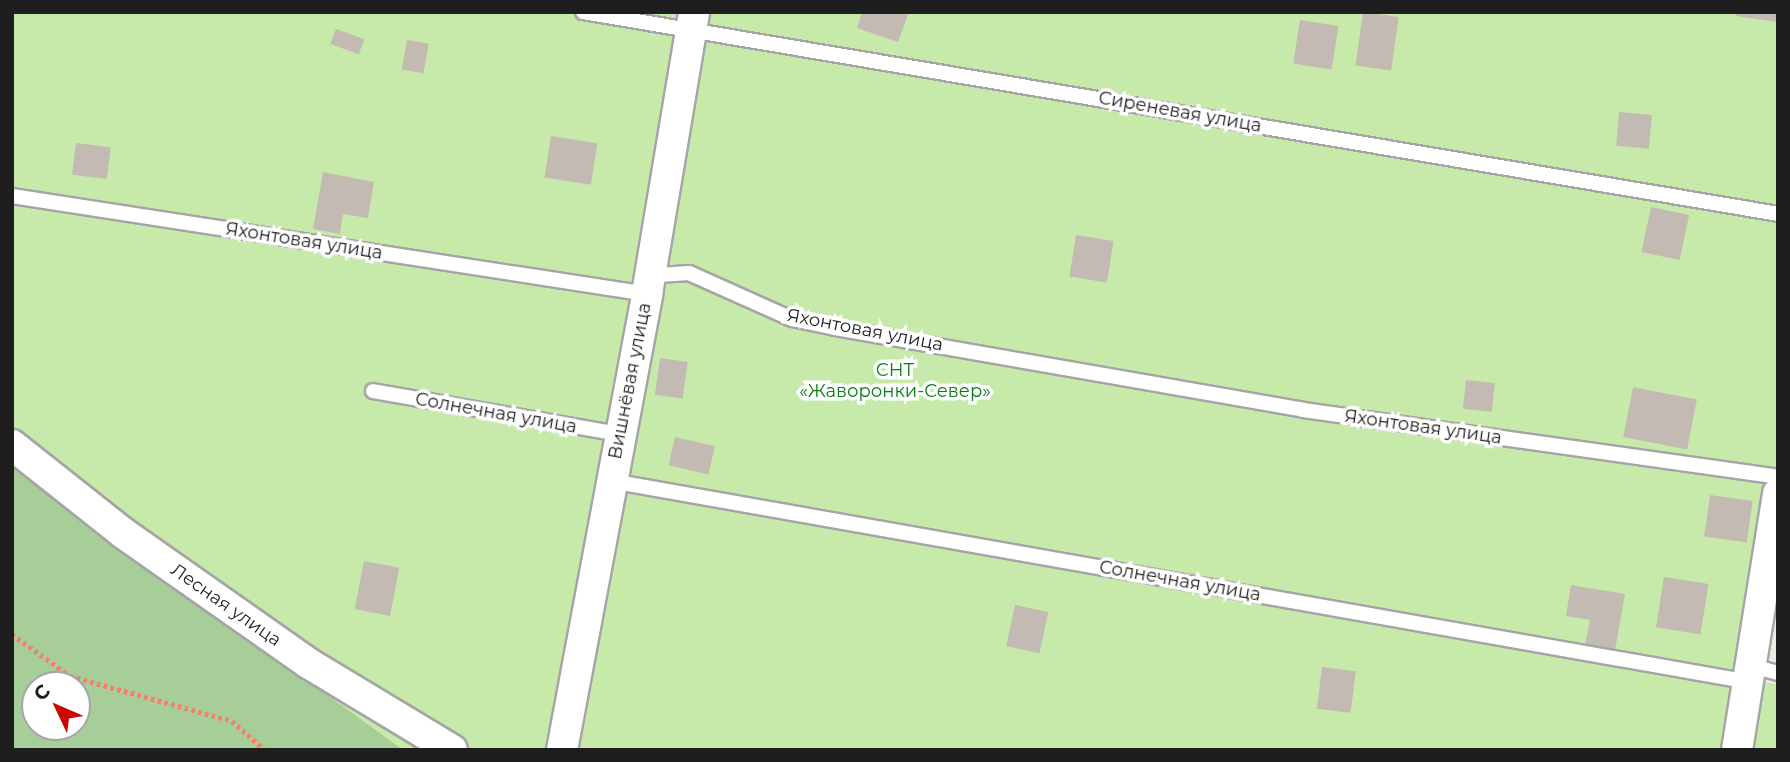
<!DOCTYPE html>
<meta charset="utf-8">
<style>
body{margin:0}
#map{position:relative;width:1790px;height:762px;overflow:hidden;background:#efebe3;font-family:Montserrat,sans-serif}
div>[style]{position:absolute}
[style*='--x']{left:calc(var(--x)*1px);top:calc(var(--y)*1px);width:calc(var(--w)*1px);rotate:calc(var(--a)*1deg)}
.grass>*{inset:0;background:#c7e9a9}
.forest>*{inset:0;background:#a7ce98}
.building>*{inset:0;background:#c3bbb3;transform-origin:0 0}
.path>*{height:4.5px;margin-top:-2.25px;transform-origin:0;background:repeating-linear-gradient(90deg,#fa7c69 0 3.5px,transparent 0 7px)}
.roads{filter:drop-shadow(2px 0 #a5a5a5) drop-shadow(-2px 0 #a5a5a5) drop-shadow(0 2px #a5a5a5) drop-shadow(0 -2px #a5a5a5)}
.service>*{height:14px;margin:-7px;padding:0 7px;transform-origin:7px;border-radius:7px;background:#fff}
.minor>*{height:30px;margin:-15px;padding:0 15px;transform-origin:15px;border-radius:15px;background:#fff}
span{translate:-50% -50%;white-space:nowrap;text-align:center;line-height:1.15;-webkit-text-stroke:7px #fff;paint-order:stroke}
.street-label{font-size:18px;color:#1e1e1e}
.park-label{font-size:18px;color:#0b7c17}
.frame{position:absolute;inset:0;border:14px solid #1e1e1e;pointer-events:none}
.north{position:absolute;left:21px;top:671px;width:70px;height:70px;box-sizing:border-box;background:#fff;border:2px solid #a5a5a5;border-radius:50%;rotate:314deg;font-size:19px;font-weight:700;line-height:28px;text-align:center;color:#1e1e1e}
.north::after{content:'';display:block;margin:auto;width:24px;height:32px;background:#cb0500;clip-path:polygon(50% 0,100% 100%,50% 72%,0 100%)}
</style>
<div id="map">
<div class="grass">
<div style="clip-path:polygon(12px 12px,1778px 12px,1778px 576px,1760px 682px,1778px 684px,1778px 750px,311px 750px,12px 529px)"></div>
</div>
<div class="forest">
<div style="clip-path:polygon(evenodd,12px 466px,403px 750px,12px 750px,12px 466px,35px 685px,77px 685px,77px 727px,35px 727px,35px 685px)"></div>
</div>
<div class="building">
<div style="clip-path:polygon(862px 12px,909px 12px,898px 42px,857px 28px)"></div>
<div style="left:1363px;top:12px;width:36px;height:54px;rotate:8deg"></div>
<div style="clip-path:polygon(1737px 12px,1778px 12px,1778px 15px,1777px 22px,1736px 16px)"></div>
<div style="left:1300px;top:20px;width:39px;height:44px;rotate:9deg"></div>
<div style="left:336px;top:29px;width:30px;height:16px;rotate:20deg"></div>
<div style="left:407px;top:40px;width:22px;height:30px;rotate:10deg"></div>
<div style="left:1619px;top:112px;width:33px;height:34px;rotate:5deg"></div>
<div style="left:551px;top:136px;width:47px;height:42px;rotate:9deg"></div>
<div style="left:76px;top:143px;width:35px;height:32px;rotate:7deg"></div>
<div style="clip-path:polygon(323px 172px,374px 182px,368px 218px,343px 214px,340px 234px,313px 229px)"></div>
<div style="left:1651px;top:207px;width:39px;height:46px;rotate:12deg"></div>
<div style="left:1076px;top:235px;width:38px;height:42px;rotate:9deg"></div>
<div style="left:660px;top:358px;width:28px;height:37px;rotate:8deg"></div>
<div style="left:1466px;top:380px;width:29px;height:29px;rotate:6deg"></div>
<div style="left:1633px;top:387px;width:65px;height:51px;rotate:11deg"></div>
<div style="left:675px;top:437px;width:41px;height:29px;rotate:13deg"></div>
<div style="left:1710px;top:495px;width:43px;height:42px;rotate:8deg"></div>
<div style="left:364px;top:561px;width:36px;height:49px;rotate:11deg"></div>
<div style="left:1664px;top:577px;width:45px;height:51px;rotate:9deg"></div>
<div style="clip-path:polygon(1571px 585px,1625px 594px,1615px 650px,1585px 645px,1590px 620px,1566px 616px)"></div>
<div style="left:1015px;top:605px;width:34px;height:42px;rotate:12deg"></div>
<div style="left:1322px;top:667px;width:34px;height:42px;rotate:7deg"></div>
</div>
<div class="path">
<div style="--x:12;--y:634;--w:72;--a:35.9"></div>
<div style="--x:70;--y:676;--w:168;--a:15.5"></div>
<div style="--x:232;--y:721;--w:44;--a:41.3"></div>
</div>
<div class="roads">
<div class="service">
<div style="--x:583;--y:12;--w:1212;--a:9.59"></div>
<div style="--x:12;--y:196;--w:643;--a:8.77"></div>
<div style="--x:647;--y:294;--w:22;--a:-58"></div>
<div style="--x:659;--y:275;--w:30;--a:-4"></div>
<div style="--x:689;--y:273;--w:113;--a:24.1"></div>
<div style="--x:792;--y:319;--w:44;--a:11.8"></div>
<div style="--x:835;--y:328;--w:475;--a:9.9"></div>
<div style="--x:1303;--y:410;--w:480;--a:8"></div>
<div style="--x:373;--y:391;--w:251;--a:9.9"></div>
<div style="--x:611;--y:481;--w:1157;--a:10.01"></div>
<div style="--x:1752;--y:666;--w:27;--a:15"></div>
</div>
<div class="minor">
<div style="--x:12;--y:445;--w:142;--a:38.4"></div>
<div style="--x:123;--y:533;--w:226;--a:35.1"></div>
<div style="--x:308;--y:663;--w:168;--a:31.1"></div>
<div style="--x:562;--y:750;--w:464;--a:-79.4"></div>
<div style="--x:647;--y:294;--w:286;--a:-80.5"></div>
<div style="--x:1737;--y:750;--w:260;--a:-80.9"></div>
</div>
</div>
<div class="street-label">
<span style="left:1180px;top:112px;rotate:10deg">Сиреневая улица</span>
<span style="left:304px;top:241px;rotate:9deg">Яхонтовая улица</span>
<span style="left:865px;top:330px;rotate:11deg">Яхонтовая улица</span>
<span style="left:630px;top:381px;rotate:-79deg">Вишнёвая улица</span>
<span style="left:496px;top:413px;rotate:10deg">Солнечная улица</span>
<span style="left:1423px;top:427px;rotate:8deg">Яхонтовая улица</span>
<span style="left:1180px;top:581px;rotate:10deg">Солнечная улица</span>
<span style="left:226px;top:605px;rotate:35deg">Лесная улица</span>
</div>
<div class="park-label">
<span style="left:895px;top:381px">СНТ<br>«Жаворонки-Север»</span>
</div>
<div class="frame"></div>
<div class="north">С</div>
</div>
